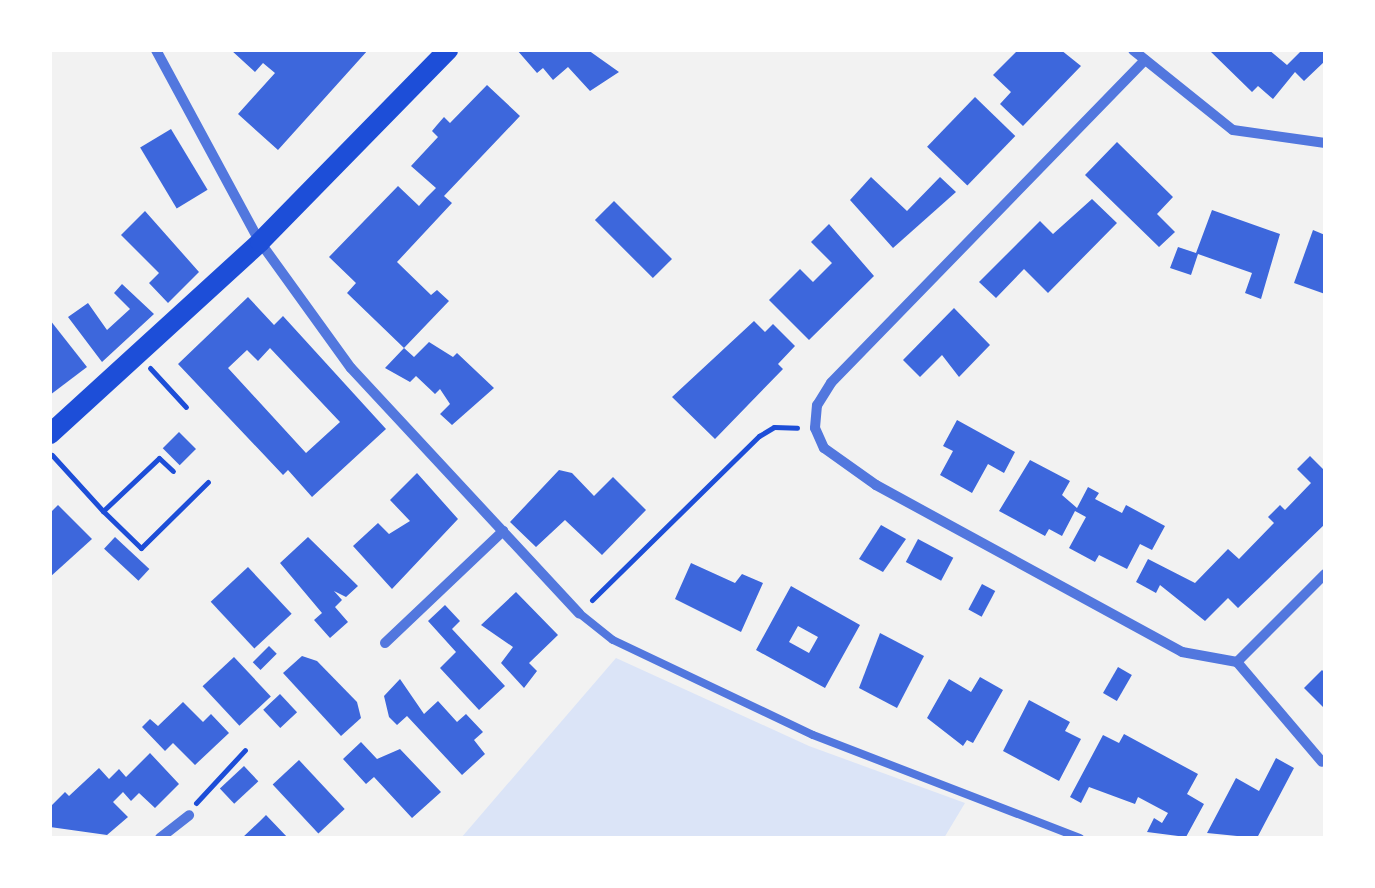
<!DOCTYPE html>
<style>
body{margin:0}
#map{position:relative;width:1375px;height:888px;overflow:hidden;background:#f2f2f2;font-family:Quicksand,sans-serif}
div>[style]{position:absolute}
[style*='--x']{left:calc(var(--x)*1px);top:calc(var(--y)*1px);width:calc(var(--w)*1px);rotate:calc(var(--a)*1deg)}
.green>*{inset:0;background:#dbe4f7}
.building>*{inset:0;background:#3d67dc;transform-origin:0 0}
.path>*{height:5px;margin:-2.5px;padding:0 2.5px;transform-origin:2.5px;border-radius:2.5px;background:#1d4ed8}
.service>*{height:8px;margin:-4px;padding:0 4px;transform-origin:4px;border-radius:4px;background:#5277de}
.minor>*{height:10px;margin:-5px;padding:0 5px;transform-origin:5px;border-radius:5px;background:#5277de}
.secondary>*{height:20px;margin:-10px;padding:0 10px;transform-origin:10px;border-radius:10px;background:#1d4ed8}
span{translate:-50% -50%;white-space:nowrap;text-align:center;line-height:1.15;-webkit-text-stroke:8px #fff;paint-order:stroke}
.frame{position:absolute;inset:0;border:52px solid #fff;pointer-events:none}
</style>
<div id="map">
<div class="green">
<div style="clip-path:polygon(616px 658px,809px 746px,965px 803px,944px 838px,461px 838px)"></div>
</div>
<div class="building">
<div style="clip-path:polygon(231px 50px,368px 50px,278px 150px,238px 114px,275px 73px,263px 63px,255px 72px)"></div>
<div style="clip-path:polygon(517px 50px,588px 50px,619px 72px,590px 91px,568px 67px,553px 80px,543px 68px,537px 73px)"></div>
<div style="clip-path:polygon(1018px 50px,1061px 50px,1081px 66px,1023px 126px,1000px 104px,1011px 92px,993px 75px)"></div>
<div style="clip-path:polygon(1209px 50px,1269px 50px,1287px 65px,1302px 50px,1325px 50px,1325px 61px,1304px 81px,1295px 72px,1273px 99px,1258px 86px,1252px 92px)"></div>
<div style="clip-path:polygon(487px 85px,520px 116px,444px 196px,452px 203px,397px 262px,431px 295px,437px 290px,449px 301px,404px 348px,347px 293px,356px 283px,329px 257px,398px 186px,419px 206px,427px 197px,436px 188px,411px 166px,438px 137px,432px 131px,437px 125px,444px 117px,450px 123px)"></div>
<div style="left:975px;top:97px;width:56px;height:69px;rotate:44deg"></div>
<div style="left:171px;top:129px;width:71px;height:36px;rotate:59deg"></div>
<div style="clip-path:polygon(1117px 142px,1173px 197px,1157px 214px,1175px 232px,1159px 247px,1085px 175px)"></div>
<div style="clip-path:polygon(871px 177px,907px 211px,940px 177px,956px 192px,893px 248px,850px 200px)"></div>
<div style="clip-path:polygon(1092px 199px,1117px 223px,1048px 293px,1024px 269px,996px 298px,979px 282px,1040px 221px,1053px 234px)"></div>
<div style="left:614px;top:201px;width:82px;height:27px;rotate:45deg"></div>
<div style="clip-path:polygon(1212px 210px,1280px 234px,1261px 299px,1245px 293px,1252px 273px,1198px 254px,1191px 275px,1170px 268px,1178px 247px,1196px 253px)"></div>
<div style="clip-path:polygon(145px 211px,199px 272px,168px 303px,149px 283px,159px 273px,121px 235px)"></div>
<div style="clip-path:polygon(829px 224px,874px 276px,809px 340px,769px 300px,800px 269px,813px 282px,832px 263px,811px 242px)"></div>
<div style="clip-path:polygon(1313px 230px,1325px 235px,1325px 294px,1294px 283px)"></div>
<div style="clip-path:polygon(122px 284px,154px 314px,102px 362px,68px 317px,88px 303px,107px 330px,130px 309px,114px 293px)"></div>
<div style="clip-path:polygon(evenodd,248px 297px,274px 325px,283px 316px,386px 429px,312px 497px,288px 470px,283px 475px,178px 364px,248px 297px,270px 348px,340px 422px,306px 453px,228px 368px,247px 350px,258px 361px,270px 348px)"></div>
<div style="clip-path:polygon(954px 308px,990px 345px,959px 377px,942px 355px,920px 377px,903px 360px)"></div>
<div style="clip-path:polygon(50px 320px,87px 367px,50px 395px)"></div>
<div style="clip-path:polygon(754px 321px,765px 332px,773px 324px,795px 346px,778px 364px,783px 369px,715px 439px,672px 397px)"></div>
<div style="clip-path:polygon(429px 342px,453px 357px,457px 353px,494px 388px,452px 425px,440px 414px,450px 404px,440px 389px,435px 394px,416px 376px,410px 382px,385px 368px,404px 348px,414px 357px)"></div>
<div style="clip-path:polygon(957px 420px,1015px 452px,1004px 473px,988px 464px,972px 493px,940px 475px,953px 451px,943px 446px)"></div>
<div style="left:179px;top:432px;width:24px;height:23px;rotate:45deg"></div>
<div style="clip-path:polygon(1310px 456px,1325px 471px,1325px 524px,1238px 608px,1228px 598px,1205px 621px,1160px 585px,1156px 593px,1136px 582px,1148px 559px,1195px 583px,1228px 549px,1239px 559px,1274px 523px,1268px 517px,1280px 505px,1285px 510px,1311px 483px,1297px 469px)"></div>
<div style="clip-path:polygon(1030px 460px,1070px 481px,1062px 495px,1077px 508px,1088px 487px,1099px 493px,1095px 499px,1122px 513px,1126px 505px,1165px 526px,1152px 550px,1140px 544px,1127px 569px,1099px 555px,1095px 562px,1069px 548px,1086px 517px,1075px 511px,1062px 536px,1049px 529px,1045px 536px,999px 511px)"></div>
<div style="clip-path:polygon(559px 470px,572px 473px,594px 496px,613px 477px,646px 510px,602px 555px,565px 520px,536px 547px,510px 522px)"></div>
<div style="clip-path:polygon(417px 473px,458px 519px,392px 589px,353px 546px,378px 523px,389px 534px,410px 521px,390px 500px)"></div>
<div style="clip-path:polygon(58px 505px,92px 539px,50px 577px,50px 513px)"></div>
<div style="clip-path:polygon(881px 525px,906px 539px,883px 572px,859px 559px)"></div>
<div style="left:115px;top:537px;width:47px;height:16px;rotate:43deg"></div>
<div style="clip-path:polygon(308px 537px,358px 586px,346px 597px,334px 591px,342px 600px,335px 607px,348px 622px,330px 638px,314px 620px,322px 613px,280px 563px)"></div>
<div style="left:918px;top:539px;width:40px;height:26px;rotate:28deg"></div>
<div style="clip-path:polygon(691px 563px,735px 583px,742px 574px,763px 583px,741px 632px,675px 599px)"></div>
<div style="left:248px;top:567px;width:64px;height:51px;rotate:47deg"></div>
<div style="left:982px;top:584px;width:15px;height:29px;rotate:28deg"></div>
<div style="clip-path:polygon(evenodd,791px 586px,860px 625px,825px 688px,756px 650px,791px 586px,798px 626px,818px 637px,809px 653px,789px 642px,798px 626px)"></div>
<div style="clip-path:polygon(516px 592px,558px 635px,529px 663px,537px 671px,524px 688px,501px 663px,513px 647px,481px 625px)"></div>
<div style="clip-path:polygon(445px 605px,460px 621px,452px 629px,505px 686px,479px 710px,440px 668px,456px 652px,428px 621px)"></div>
<div style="clip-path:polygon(880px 633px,924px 656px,897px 708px,859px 688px)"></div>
<div style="left:269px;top:646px;width:11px;height:23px;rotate:45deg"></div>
<div style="clip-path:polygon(302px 656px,317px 661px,357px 702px,361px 718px,341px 736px,283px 673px)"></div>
<div style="left:234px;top:657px;width:54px;height:43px;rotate:47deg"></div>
<div style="left:1118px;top:667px;width:16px;height:30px;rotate:30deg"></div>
<div style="clip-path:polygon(1322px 670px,1325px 673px,1325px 709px,1304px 688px)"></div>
<div style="clip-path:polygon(980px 677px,1003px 690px,973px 743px,967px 740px,963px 746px,927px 718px,949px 679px,971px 692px)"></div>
<div style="clip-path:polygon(400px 679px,424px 714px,438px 701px,457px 722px,466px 714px,483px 732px,474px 740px,485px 754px,462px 775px,407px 716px,397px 725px,389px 717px,384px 696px)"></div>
<div style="left:280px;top:694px;width:25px;height:23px;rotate:47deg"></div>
<div style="clip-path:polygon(1029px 700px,1070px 722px,1065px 731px,1081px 739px,1059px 781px,1003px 751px)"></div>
<div style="clip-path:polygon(183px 702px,203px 722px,211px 714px,229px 733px,195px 765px,173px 743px,165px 751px,142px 727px,150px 719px,158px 726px)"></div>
<div style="clip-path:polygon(1124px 734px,1198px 774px,1187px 794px,1204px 804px,1186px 837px,1147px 832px,1154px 818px,1162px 823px,1168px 813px,1138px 797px,1135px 804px,1089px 787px,1081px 803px,1070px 797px,1103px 735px,1119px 743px)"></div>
<div style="clip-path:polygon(361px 742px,377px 759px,400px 749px,441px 792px,412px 818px,374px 777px,366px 784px,343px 759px)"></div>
<div style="clip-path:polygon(150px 753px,179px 784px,155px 808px,139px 793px,131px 801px,123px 792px,113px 802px,128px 817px,107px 835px,50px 827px,50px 807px,65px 792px,69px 796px,99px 768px,109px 779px,119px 769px,126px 777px)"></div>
<div style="clip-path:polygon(1276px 758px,1294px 768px,1257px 838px,1207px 833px,1236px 778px,1259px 791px)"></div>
<div style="left:299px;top:760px;width:67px;height:36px;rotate:47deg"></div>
<div style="left:244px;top:766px;width:21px;height:33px;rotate:47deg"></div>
<div style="clip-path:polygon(266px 815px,288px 838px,242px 838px,259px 822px)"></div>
</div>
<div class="path">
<div style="--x:150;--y:368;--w:53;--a:47.3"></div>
<div style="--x:52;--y:455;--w:76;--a:47.7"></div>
<div style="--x:103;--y:511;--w:77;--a:-43.4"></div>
<div style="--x:159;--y:458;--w:19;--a:43"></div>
<div style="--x:103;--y:511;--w:53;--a:44.2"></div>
<div style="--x:141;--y:548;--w:94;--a:-44.6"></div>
<div style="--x:592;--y:600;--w:234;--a:-44.5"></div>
<div style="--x:759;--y:436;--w:17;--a:-31"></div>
<div style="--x:774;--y:427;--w:23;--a:2"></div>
<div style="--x:196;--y:803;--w:72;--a:-47.2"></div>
</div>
<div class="service">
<div style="--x:579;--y:613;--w:43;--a:38.5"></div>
<div style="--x:613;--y:640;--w:221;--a:25.4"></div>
<div style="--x:813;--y:735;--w:286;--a:21.1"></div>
</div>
<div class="minor">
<div style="--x:156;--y:50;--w:218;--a:61.6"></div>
<div style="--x:260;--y:242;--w:155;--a:54.2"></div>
<div style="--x:351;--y:368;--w:335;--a:47.1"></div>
<div style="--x:1133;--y:50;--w:128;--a:38.7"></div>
<div style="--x:1233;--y:130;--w:93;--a:8"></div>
<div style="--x:1145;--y:60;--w:450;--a:134.2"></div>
<div style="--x:831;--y:383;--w:26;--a:122"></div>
<div style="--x:817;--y:405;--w:23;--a:95"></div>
<div style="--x:815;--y:428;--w:22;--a:66"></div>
<div style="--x:824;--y:448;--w:64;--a:35.4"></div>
<div style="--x:876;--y:485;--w:349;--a:28.6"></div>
<div style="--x:1182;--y:652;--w:56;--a:10.3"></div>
<div style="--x:1237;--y:662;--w:124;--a:-45"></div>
<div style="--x:385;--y:643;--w:163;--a:-43.5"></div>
<div style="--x:1237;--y:662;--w:131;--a:49.6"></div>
<div style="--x:160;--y:838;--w:37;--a:-38"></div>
</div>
<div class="secondary">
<div style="--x:50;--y:434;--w:285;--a:-42.4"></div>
<div style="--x:260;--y:242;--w:269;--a:-45.6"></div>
</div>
<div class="frame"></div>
</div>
